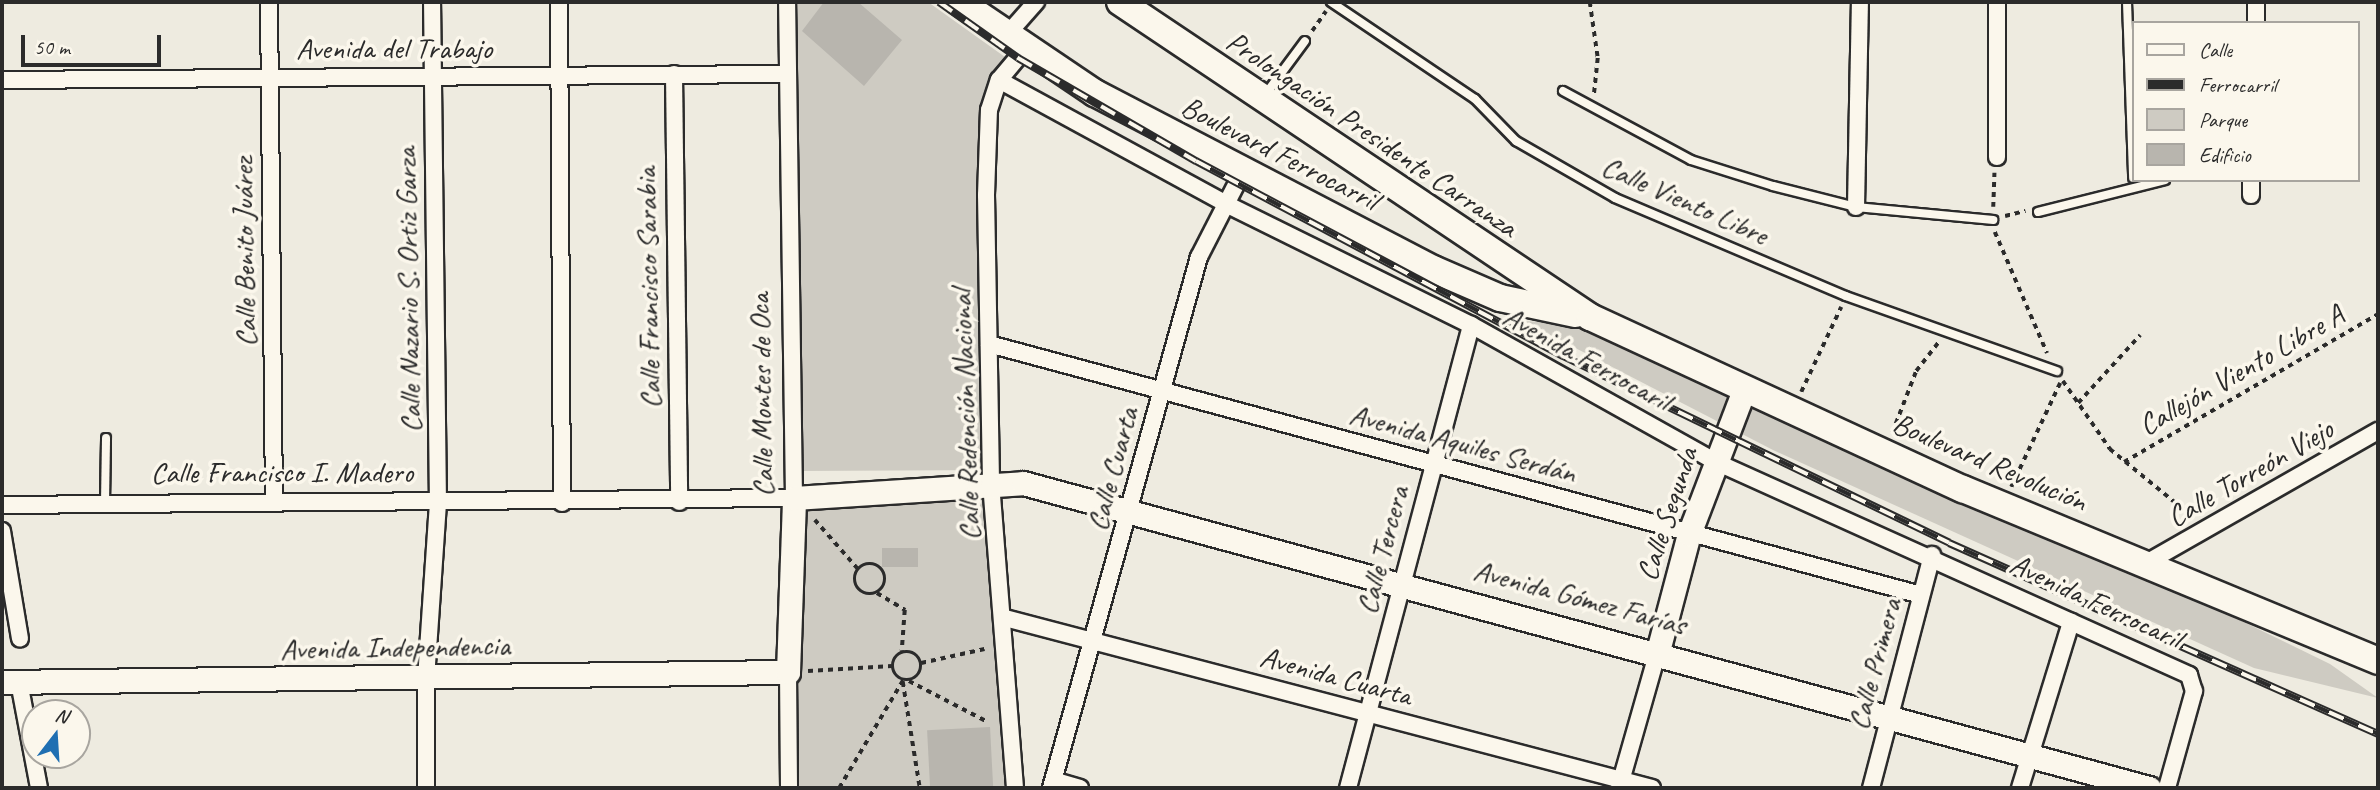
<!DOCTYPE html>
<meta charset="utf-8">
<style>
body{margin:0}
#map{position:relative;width:2380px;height:790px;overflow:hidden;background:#eeebe0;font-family:Caveat,sans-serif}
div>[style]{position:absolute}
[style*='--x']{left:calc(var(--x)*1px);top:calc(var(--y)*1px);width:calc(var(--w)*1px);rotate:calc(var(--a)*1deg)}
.green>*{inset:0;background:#cecbc2}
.building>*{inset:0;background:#b8b5ae;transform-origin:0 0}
.path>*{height:3.5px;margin-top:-1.75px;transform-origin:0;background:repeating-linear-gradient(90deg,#2b2b2b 0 5px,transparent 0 10px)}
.path>.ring{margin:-1.75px;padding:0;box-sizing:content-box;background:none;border:3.5px solid #2b2b2b;border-radius:50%}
.roads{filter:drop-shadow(2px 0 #2b2b2b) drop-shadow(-2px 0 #2b2b2b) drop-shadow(0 2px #2b2b2b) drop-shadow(0 -2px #2b2b2b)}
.service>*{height:8px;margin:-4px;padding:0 4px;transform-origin:4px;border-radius:4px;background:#fbf7ec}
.minor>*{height:16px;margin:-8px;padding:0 8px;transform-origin:8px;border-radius:8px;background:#fbf7ec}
.secondary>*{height:23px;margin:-11.5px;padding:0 11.5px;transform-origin:11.5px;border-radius:11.5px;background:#fbf7ec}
.primary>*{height:26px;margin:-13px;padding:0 13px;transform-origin:13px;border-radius:13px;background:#fbf7ec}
.rail>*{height:8px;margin-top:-4px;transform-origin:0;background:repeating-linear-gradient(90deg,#fbf7ec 0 16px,#2b2b2b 0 32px);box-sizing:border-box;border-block:2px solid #2b2b2b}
span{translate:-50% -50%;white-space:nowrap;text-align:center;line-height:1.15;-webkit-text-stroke:7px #fbf7ec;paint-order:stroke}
.street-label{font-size:30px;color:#2b2b2b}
.frame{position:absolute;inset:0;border:4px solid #2b2b2b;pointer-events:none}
.legend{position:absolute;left:2132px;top:21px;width:228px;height:161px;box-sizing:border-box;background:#fbf7ec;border:2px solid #a8a59f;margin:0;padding:9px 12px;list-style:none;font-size:21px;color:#2b2b2b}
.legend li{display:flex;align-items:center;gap:14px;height:35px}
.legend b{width:35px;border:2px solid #a8a59f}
.north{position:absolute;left:21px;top:699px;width:70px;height:70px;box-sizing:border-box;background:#fbf7ec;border:2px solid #a8a59f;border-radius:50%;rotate:17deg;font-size:19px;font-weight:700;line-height:28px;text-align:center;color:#2b2b2b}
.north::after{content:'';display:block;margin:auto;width:24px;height:32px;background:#1f6fb2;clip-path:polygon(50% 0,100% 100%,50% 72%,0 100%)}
.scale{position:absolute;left:21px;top:35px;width:140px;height:32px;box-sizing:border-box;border:4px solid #2b2b2b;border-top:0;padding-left:9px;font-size:21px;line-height:24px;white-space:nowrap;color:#2b2b2b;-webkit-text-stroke:5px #fbf7ec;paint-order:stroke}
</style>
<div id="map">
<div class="green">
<div style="clip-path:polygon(789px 2px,928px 2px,1005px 57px,985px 96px,983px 248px,993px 470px,800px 471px)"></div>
<div style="clip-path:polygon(1523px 321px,1585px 325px,2147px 575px,2330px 664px,2378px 698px,2254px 668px,1773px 450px)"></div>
<div style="clip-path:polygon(988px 485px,1011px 788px,794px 788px,799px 501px)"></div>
</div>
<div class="building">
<div style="clip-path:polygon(824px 2px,858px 2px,902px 40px,864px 86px,802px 31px)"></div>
<div style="left:918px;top:548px;width:19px;height:36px;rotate:90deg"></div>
<div style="left:990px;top:727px;width:61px;height:63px;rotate:87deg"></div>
</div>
<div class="path">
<div style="--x:1590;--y:2;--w:57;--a:81.9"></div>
<div style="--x:1598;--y:58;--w:37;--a:96"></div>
<div style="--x:1312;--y:31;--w:24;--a:-55"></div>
<div style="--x:1993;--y:207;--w:34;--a:-88"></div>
<div style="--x:2005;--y:216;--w:21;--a:-14"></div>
<div style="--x:1995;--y:232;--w:132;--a:66.7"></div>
<div style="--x:2063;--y:381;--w:83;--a:55.3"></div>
<div style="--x:2110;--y:449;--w:109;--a:39.4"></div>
<div style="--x:1801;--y:392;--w:94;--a:-64.8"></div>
<div style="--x:2078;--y:403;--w:92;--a:-47.6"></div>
<div style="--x:1892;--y:433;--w:66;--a:-68.8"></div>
<div style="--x:1916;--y:371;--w:37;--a:-52"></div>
<div style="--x:2124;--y:462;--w:294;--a:-30.2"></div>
<div style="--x:2011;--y:487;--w:115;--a:-64.8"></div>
<div style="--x:815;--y:520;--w:65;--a:48.7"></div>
<div class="ring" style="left:855px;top:564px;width:26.5px;height:26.5px"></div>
<div style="--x:877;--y:593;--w:33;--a:31"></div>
<div style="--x:905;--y:610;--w:41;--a:94.2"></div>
<div class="ring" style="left:893px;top:652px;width:24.5px;height:24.5px"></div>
<div style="--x:921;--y:663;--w:65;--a:-12.5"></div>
<div style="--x:808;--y:671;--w:84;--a:-3.4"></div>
<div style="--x:909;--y:681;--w:87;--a:27.5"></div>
<div style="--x:903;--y:682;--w:107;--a:80.9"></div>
<div style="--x:839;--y:788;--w:126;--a:-59.3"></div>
</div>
<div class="roads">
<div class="service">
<div style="--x:1331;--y:2;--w:174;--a:34"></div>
<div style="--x:1475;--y:99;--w:59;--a:45.7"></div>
<div style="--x:1516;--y:141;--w:114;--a:29.9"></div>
<div style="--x:1615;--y:198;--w:251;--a:23"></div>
<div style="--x:1846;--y:296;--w:224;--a:19.6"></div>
<div style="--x:2127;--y:2;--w:176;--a:88"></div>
<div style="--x:1563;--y:91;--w:145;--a:28.3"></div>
<div style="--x:1691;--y:160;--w:86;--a:17.6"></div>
<div style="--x:1773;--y:186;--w:86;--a:14.2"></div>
<div style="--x:1856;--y:207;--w:138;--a:5.4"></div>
<div style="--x:1265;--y:95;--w:67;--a:-53.5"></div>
<div style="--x:2038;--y:212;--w:131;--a:-14.1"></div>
<div style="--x:105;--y:503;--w:65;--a:-89.1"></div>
</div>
<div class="minor">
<div style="--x:269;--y:2;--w:500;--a:89.43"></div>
<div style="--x:559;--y:2;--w:501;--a:89.66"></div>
<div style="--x:2256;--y:23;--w:21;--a:-90"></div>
<div style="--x:1005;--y:37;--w:47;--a:-48.5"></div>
<div style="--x:674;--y:74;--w:428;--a:89.3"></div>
<div style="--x:2;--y:80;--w:785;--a:-0.44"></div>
<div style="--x:999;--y:80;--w:259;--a:28.6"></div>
<div style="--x:1226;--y:204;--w:273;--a:26.3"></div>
<div style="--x:1471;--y:325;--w:281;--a:29.2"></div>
<div style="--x:1716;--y:462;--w:519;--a:24.24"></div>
<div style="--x:2189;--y:675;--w:17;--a:73"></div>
<div style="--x:2194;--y:691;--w:101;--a:105.6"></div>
<div style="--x:1997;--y:157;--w:155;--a:-90"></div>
<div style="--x:2251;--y:195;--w:15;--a:-90"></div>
<div style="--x:1856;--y:207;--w:205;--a:-88.9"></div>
<div style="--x:989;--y:344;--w:965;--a:15.07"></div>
<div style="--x:2;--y:505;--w:792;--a:-0.51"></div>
<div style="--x:794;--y:498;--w:496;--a:-90.8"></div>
<div style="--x:2;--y:531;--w:109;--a:80.5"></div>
<div style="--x:2148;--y:562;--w:265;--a:-29.7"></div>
<div style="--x:1005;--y:618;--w:669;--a:14.72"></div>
<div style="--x:788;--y:672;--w:116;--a:89.5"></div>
<div style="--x:19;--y:682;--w:108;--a:79.3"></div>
<div style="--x:1056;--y:781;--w:25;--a:16"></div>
<div style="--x:426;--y:788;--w:109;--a:-90"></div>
<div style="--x:426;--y:679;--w:175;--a:-86.1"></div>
<div style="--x:438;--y:504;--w:502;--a:-90.68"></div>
<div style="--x:1015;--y:788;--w:308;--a:-94.5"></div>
<div style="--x:991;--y:481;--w:286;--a:-91"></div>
<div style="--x:986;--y:195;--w:85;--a:-88"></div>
<div style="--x:989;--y:110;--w:32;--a:-72"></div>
<div style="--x:999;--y:80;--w:39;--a:-50"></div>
<div style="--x:1051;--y:788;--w:551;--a:-74.43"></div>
<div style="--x:1199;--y:257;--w:97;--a:-62.9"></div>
<div style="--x:1348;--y:788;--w:479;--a:-75.1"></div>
<div style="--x:1619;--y:788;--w:142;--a:-74.1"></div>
<div style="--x:1871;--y:788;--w:241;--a:-75.3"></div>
<div style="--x:2020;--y:788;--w:174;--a:-72.9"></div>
</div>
<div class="secondary">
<div style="--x:1658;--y:651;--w:121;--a:-75.2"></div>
<div style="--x:1689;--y:534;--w:154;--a:-69.1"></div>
<div style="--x:2;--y:682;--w:786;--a:-0.73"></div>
<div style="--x:788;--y:672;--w:174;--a:-88"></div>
<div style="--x:794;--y:498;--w:229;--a:-3.7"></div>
<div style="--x:1023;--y:483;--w:1167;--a:15.16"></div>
</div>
<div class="primary">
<div style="--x:960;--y:2;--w:163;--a:34"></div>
<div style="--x:1095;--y:93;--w:381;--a:27.5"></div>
<div style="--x:1433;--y:269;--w:73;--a:23.4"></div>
<div style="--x:1500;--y:298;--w:77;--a:12"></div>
<div style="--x:1120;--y:2;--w:566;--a:33.83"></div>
<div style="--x:1590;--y:317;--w:411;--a:24.8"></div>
<div style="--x:1963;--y:489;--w:449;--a:22.5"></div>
</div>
</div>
<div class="rail">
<div style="--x:939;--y:2;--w:97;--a:35.3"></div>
<div style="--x:1018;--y:58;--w:206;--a:30.1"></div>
<div style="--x:1196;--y:161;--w:416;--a:28"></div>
<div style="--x:1563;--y:356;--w:429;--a:25.8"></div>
<div style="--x:1949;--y:543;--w:470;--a:24"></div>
</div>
<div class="street-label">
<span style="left:394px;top:48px">Avenida del Trabajo</span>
<span style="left:1372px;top:134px;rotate:34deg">Prolongación Presidente Carranza</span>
<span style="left:1280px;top:153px;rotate:27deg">Boulevard Ferrocarril</span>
<span style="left:1685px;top:200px;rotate:24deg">Calle Viento Libre</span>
<span style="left:244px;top:252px;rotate:-91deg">Calle Benito Juárez</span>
<span style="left:648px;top:288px;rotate:-91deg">Calle Francisco Sarabia</span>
<span style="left:408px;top:290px;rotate:-91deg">Calle Nazario S. Ortiz Garza</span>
<span style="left:1587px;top:358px;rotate:29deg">Avenida Ferrocaril</span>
<span style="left:2241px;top:370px;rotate:-30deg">Callejón Viento Libre A</span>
<span style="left:761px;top:395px;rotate:-91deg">Calle Montes de Oca</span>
<span style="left:965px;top:415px;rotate:-92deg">Calle Redención Nacional</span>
<span style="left:1463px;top:443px;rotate:15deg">Avenida Aquiles Serdán</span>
<span style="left:1990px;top:462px;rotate:23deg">Boulevard Revolución</span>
<span style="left:1112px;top:469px;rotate:-75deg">Calle Cuarta</span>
<span style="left:282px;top:472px">Calle Francisco I. Madero</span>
<span style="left:2250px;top:473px;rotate:-30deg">Calle Torreón Viejo</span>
<span style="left:1667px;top:514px;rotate:-72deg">Calle Segunda</span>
<span style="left:1382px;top:550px;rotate:-75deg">Calle Tercera</span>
<span style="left:1580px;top:597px;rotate:15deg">Avenida Gómez Farías</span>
<span style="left:2096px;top:601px;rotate:25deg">Avenida Ferrocaril</span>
<span style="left:395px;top:647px;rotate:-1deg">Avenida Independencia</span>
<span style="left:1874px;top:664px;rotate:-75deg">Calle Primera</span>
<span style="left:1336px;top:676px;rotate:15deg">Avenida Cuarta</span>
</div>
<div class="frame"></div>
<ul class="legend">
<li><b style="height:9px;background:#fbf7ec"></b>Calle</li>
<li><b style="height:9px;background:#2b2b2b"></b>Ferrocarril</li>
<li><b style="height:19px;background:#cecbc2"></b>Parque</li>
<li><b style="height:19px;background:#b8b5ae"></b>Edificio</li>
</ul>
<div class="north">N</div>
<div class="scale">50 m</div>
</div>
